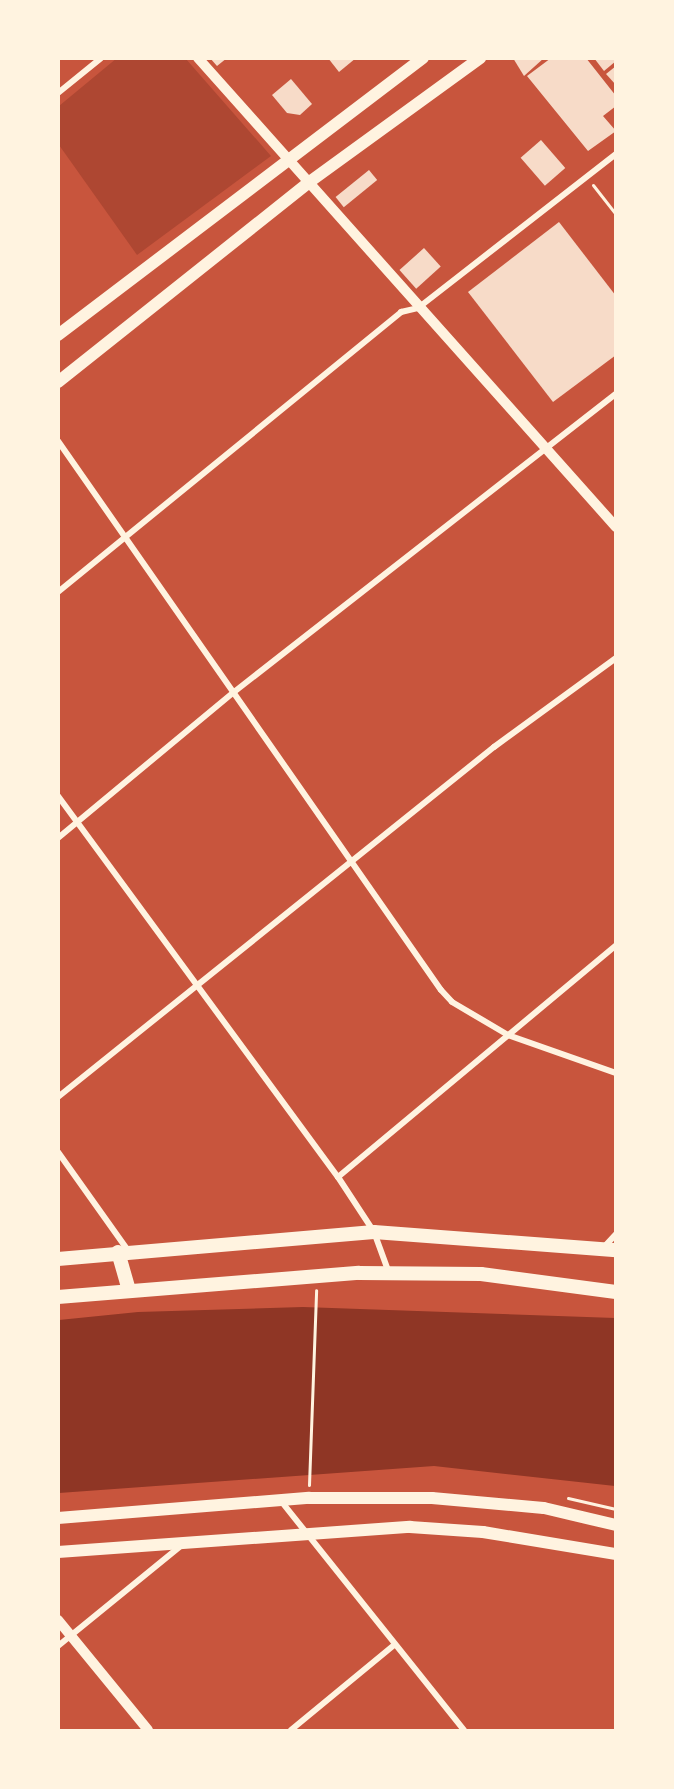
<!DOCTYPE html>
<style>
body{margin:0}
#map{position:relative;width:674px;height:1789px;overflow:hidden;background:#c8553d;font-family:Georgia,serif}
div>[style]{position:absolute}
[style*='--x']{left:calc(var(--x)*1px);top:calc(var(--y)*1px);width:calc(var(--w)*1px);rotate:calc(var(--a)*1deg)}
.green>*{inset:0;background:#ae4732}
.water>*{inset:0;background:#8f3625}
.building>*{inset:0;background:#f7dbc8;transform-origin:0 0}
.path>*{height:3px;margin:-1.5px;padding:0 1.5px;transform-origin:1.5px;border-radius:1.5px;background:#fff3e0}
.minor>*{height:6px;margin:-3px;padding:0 3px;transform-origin:3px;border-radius:3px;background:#fff3e0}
.tertiary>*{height:10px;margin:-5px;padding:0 5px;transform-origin:5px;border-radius:5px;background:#fff3e0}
.secondary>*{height:12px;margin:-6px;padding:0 6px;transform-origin:6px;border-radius:6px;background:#fff3e0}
.primary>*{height:14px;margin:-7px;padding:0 7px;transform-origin:7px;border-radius:7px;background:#fff3e0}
span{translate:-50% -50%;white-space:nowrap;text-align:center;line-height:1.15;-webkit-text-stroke:6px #fff3e0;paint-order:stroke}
.frame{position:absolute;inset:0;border:60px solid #fff3e0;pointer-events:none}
</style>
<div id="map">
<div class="green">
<div style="clip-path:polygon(117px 58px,186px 59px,271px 156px,137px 255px,59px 145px,59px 106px)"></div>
</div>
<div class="water">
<div style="clip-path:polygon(303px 1307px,615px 1318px,615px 1486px,434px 1466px,59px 1493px,59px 1320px,138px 1312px)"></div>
</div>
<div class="building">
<div style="clip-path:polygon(210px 58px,227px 58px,217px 66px)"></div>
<div style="clip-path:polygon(328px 58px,356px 58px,339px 72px)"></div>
<div style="clip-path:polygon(513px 58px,544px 58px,524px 76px)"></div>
<div style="clip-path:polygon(551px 58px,586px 58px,616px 96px,616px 106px,603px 116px,616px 131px,588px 151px,527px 76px)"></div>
<div style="clip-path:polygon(594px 58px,616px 58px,616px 61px,604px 71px)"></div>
<div style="clip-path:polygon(616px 66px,616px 85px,606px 74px)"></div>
<div style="clip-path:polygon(291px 79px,312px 104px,300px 115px,287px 113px,272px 95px)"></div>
<div style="left:541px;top:140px;width:37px;height:27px;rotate:49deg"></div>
<div style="left:369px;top:170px;width:13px;height:43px;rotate:51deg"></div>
<div style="clip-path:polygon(559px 222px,616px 296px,616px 355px,553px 402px,468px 292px)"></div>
<div style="left:424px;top:248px;width:25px;height:33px;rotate:48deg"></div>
</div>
<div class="path">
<div style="--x:593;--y:185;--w:37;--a:52"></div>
<div style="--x:309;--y:1485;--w:195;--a:-87.9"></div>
<div style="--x:568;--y:1498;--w:49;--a:12.9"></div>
</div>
<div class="minor">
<div style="--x:58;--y:93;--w:55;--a:-39.1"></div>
<div style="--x:58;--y:441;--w:669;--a:55.1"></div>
<div style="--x:441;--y:990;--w:16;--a:47"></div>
<div style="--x:452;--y:1002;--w:65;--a:30.5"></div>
<div style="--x:508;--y:1035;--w:114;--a:19.4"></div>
<div style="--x:58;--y:592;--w:443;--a:-39.2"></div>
<div style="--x:401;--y:312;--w:17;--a:-13"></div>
<div style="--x:418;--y:308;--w:251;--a:-37.9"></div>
<div style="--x:58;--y:796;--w:473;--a:53.7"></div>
<div style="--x:338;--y:1177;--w:66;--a:56.8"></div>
<div style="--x:374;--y:1232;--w:44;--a:69.9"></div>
<div style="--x:58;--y:838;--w:229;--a:-39.7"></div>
<div style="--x:234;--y:692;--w:484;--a:-38"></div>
<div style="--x:58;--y:1097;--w:559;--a:-38.76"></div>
<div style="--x:494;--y:747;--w:151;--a:-36.1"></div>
<div style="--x:58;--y:1152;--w:123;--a:54.6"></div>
<div style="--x:338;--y:1177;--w:362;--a:-39.8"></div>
<div style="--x:604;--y:1247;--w:18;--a:-47"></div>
<div style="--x:281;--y:1501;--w:293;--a:51.4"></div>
<div style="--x:58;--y:1646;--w:160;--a:-39.2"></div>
<div style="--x:291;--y:1730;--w:134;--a:-39.5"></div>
</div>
<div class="tertiary">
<div style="--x:198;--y:58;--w:628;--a:48.29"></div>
<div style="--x:58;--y:1620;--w:142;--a:50.7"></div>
</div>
<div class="secondary">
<div style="--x:58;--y:335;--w:458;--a:-37.2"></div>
<div style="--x:58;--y:382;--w:320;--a:-38.5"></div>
<div style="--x:308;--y:183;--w:213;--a:-36"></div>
<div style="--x:58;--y:1518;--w:252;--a:-4.6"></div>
<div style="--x:309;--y:1498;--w:123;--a:0"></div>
<div style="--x:432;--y:1498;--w:112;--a:5.1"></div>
<div style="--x:544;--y:1508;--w:74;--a:13.3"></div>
<div style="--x:58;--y:1552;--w:353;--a:-4.1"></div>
<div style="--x:410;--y:1527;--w:73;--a:3.9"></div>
<div style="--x:483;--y:1532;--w:135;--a:9.4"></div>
</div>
<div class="primary">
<div style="--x:118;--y:1252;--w:40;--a:74"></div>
<div style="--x:58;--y:1259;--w:317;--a:-4.9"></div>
<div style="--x:374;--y:1232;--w:243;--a:4.3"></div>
<div style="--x:58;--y:1297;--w:302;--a:-4.6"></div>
<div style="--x:359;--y:1273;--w:122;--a:0.5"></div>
<div style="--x:481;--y:1274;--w:136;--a:7.6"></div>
</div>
<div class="frame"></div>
</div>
